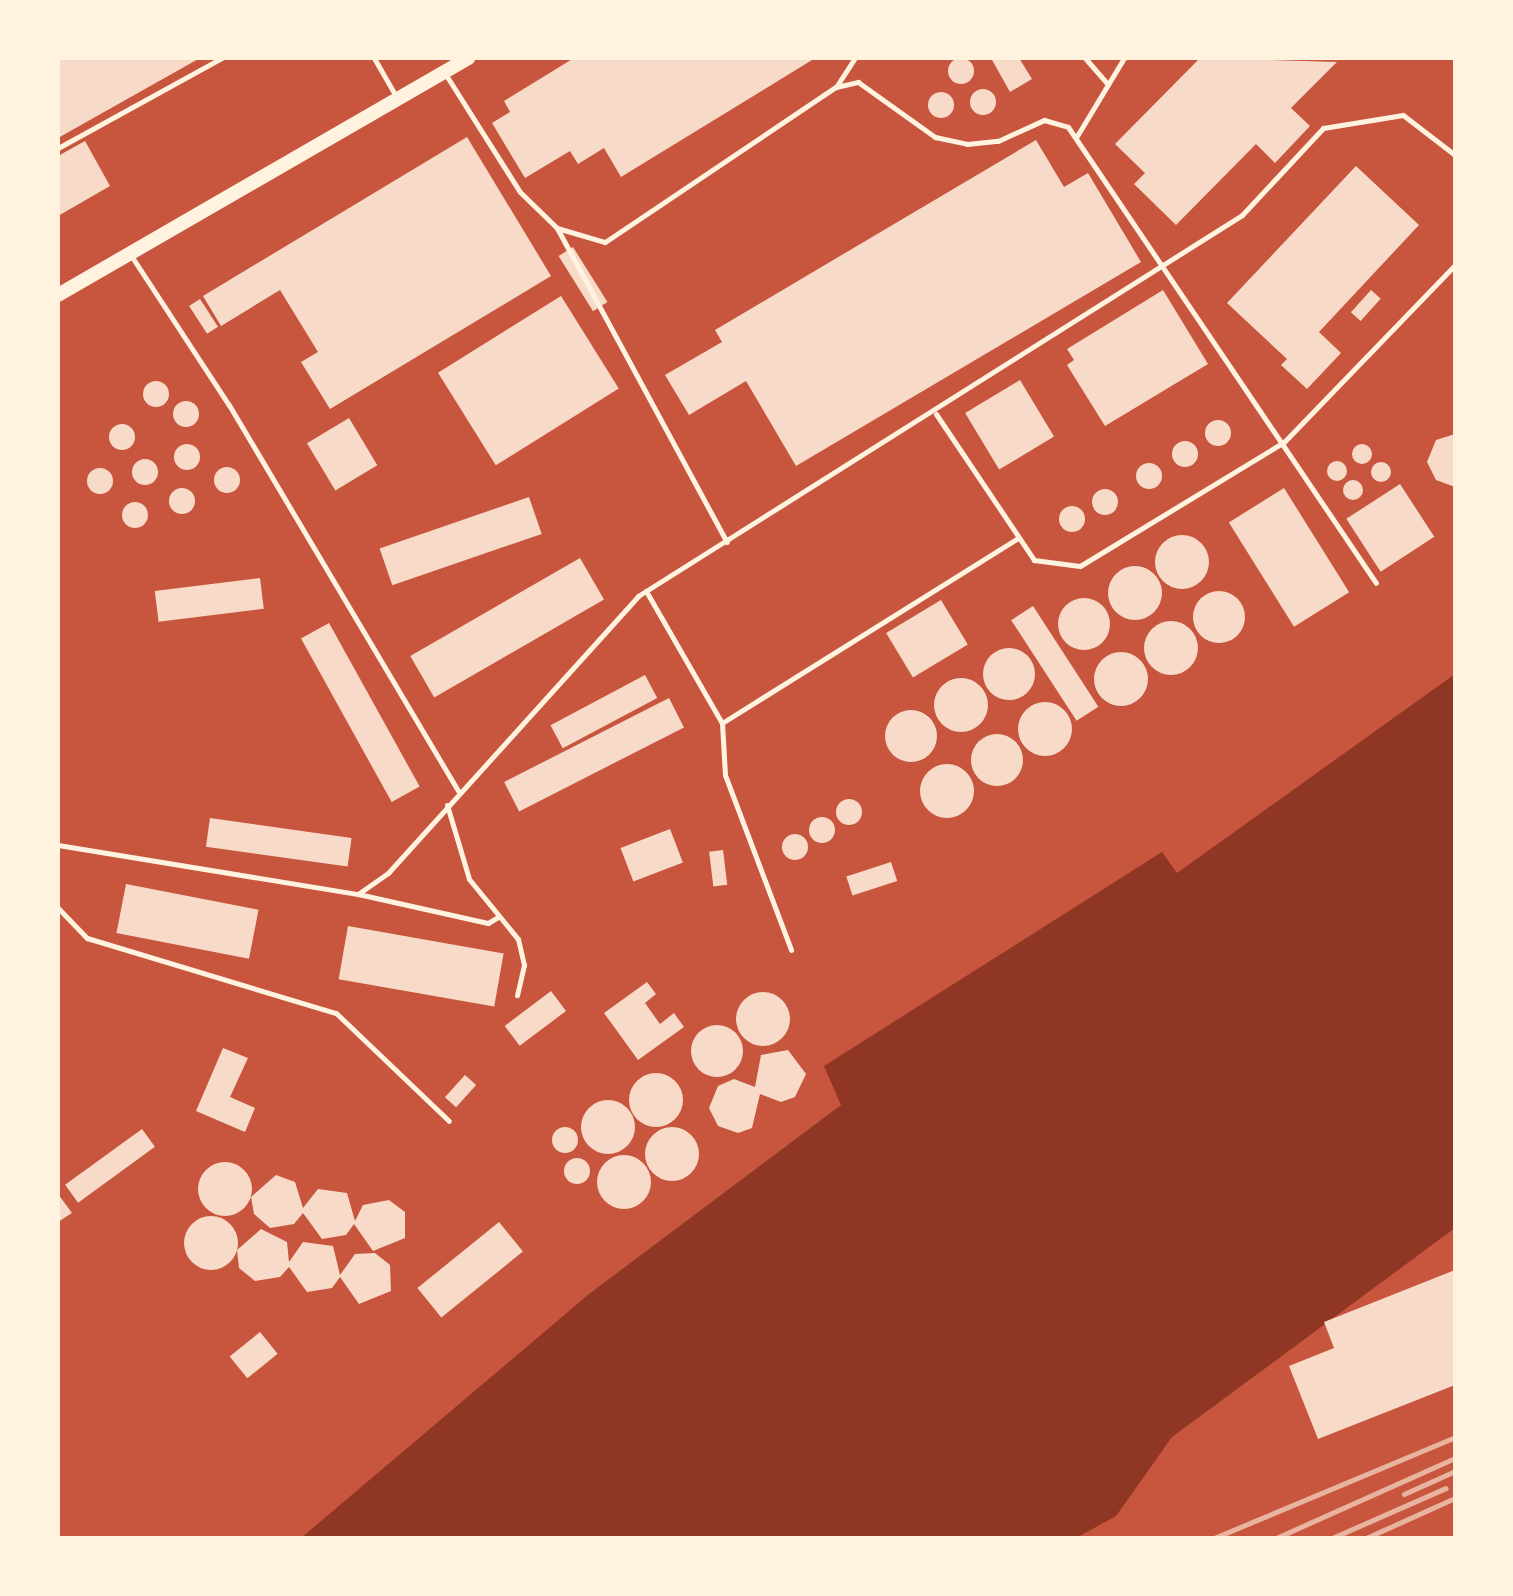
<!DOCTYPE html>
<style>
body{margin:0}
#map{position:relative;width:1513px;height:1596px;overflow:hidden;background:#c8553d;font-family:Rubik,sans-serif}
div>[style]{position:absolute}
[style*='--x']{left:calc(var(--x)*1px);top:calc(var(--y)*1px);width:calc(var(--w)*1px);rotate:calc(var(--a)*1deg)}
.water>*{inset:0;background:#8f3625}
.building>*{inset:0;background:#f7dbc8;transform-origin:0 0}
.round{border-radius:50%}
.service>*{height:5px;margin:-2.5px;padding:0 2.5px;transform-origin:2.5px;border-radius:2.5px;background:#fff3e0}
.secondary>*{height:14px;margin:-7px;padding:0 7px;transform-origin:7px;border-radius:7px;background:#fff3e0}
.rail>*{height:5px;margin:-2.5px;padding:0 2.5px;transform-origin:2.5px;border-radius:2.5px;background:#e9b49f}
span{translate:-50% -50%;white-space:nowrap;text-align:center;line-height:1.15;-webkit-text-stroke:8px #fff3e0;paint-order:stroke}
.frame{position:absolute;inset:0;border:60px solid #fff3e0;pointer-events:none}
</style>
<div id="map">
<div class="water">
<div style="clip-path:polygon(1455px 674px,1455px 1228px,1172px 1437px,1116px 1516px,1076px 1538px,301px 1538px,589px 1294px,841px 1105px,824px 1066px,1162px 852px,1177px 873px)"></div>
</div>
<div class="building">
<div class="round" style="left:948px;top:58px;width:26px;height:26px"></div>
<div style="clip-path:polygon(58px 58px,200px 58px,58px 138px)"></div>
<div style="clip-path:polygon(574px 58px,811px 58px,812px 60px,621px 177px,604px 148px,578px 164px,570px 151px,525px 178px,492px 123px,510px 112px,504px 101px)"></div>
<div style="clip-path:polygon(991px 58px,1019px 58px,1032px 79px,1010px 92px)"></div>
<div style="clip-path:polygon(1200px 58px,1337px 62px,1291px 108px,1310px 126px,1275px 163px,1256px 144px,1176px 225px,1134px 184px,1145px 173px,1115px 144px)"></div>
<div class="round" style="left:970px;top:89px;width:26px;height:26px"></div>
<div class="round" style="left:928px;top:92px;width:26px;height:26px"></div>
<div style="clip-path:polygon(467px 137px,551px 276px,330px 409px,301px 362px,318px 352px,280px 290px,221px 326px,203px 296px)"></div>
<div style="clip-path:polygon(1036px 140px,1064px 187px,1088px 173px,1141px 262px,796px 466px,746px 381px,689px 415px,665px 375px,722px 342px,715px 330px)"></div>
<div style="clip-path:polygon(85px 141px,110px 186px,58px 216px,58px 156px)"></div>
<div style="clip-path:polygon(1356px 166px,1419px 225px,1319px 332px,1341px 353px,1307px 389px,1281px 365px,1287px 359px,1227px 303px)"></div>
<div style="left:573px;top:247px;width:65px;height:17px;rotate:58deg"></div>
<div style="clip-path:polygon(1163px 290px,1208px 364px,1105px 426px,1067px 365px,1074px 360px,1067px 349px)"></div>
<div style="left:1371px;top:290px;width:13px;height:30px;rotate:42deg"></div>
<div style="left:561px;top:296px;width:109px;height:145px;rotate:58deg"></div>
<div style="left:200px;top:299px;width:33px;height:13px;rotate:57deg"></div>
<div style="left:1020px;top:380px;width:66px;height:64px;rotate:59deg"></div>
<div class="round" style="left:143px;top:381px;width:26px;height:26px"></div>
<div class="round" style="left:173px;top:401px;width:26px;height:26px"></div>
<div style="left:349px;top:418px;width:55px;height:49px;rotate:59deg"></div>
<div class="round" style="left:1205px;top:420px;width:26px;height:26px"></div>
<div class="round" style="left:109px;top:424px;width:26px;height:26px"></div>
<div style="clip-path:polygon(1455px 434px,1455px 487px,1436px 480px,1427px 462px,1436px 440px)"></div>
<div class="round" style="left:1172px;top:441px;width:26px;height:26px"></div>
<div class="round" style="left:1352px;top:444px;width:20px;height:20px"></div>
<div class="round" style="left:174px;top:444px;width:26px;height:26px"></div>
<div class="round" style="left:132px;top:459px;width:26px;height:26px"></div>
<div class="round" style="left:1327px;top:461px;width:20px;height:20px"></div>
<div class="round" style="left:1371px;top:462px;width:20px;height:20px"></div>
<div class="round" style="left:1136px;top:463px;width:26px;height:26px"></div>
<div class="round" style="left:214px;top:467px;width:26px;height:26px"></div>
<div class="round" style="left:87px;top:468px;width:26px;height:26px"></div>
<div class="round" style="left:1343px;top:480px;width:20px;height:20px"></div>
<div style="left:1400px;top:484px;width:63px;height:64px;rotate:57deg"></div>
<div class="round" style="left:169px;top:488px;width:26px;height:26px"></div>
<div style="left:1284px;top:488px;width:123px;height:65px;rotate:58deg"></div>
<div class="round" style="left:1092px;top:489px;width:26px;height:26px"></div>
<div style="left:529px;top:497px;width:39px;height:158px;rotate:71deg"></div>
<div class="round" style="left:122px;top:502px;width:26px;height:26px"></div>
<div class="round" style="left:1059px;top:506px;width:26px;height:26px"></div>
<div class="round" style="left:1155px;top:535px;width:54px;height:54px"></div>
<div style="left:580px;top:558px;width:48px;height:196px;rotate:60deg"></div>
<div class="round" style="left:1108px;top:566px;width:54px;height:54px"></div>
<div style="left:260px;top:578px;width:31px;height:106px;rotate:83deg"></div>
<div class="round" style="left:1193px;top:591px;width:52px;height:52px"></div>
<div class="round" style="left:1058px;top:598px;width:52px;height:52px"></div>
<div style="left:941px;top:600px;width:52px;height:64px;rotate:59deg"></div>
<div style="left:1033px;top:606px;width:120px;height:26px;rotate:57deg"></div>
<div class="round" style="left:1144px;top:621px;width:54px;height:54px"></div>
<div style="left:329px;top:623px;width:187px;height:32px;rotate:61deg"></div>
<div class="round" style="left:983px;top:648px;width:52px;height:52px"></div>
<div class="round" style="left:1094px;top:652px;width:54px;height:54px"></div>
<div style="left:645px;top:675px;width:26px;height:107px;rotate:62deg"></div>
<div class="round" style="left:934px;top:678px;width:54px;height:54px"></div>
<div style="left:669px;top:698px;width:33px;height:185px;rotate:63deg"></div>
<div class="round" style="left:1018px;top:702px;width:54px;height:54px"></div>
<div class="round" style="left:885px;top:710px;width:52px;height:52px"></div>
<div class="round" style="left:971px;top:734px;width:52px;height:52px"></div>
<div class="round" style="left:920px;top:764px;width:54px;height:54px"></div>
<div class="round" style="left:836px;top:799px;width:26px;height:26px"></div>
<div class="round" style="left:809px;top:817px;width:26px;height:26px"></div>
<div style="left:210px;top:818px;width:143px;height:29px;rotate:8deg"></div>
<div style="left:670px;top:829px;width:36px;height:53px;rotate:69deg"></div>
<div class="round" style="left:782px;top:834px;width:26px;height:26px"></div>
<div style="left:723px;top:850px;width:35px;height:14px;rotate:83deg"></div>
<div style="left:891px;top:862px;width:20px;height:47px;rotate:72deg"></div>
<div style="left:126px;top:884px;width:135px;height:50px;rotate:11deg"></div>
<div style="left:348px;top:926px;width:158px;height:54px;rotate:10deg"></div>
<div style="clip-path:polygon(647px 982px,656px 994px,645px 1003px,660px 1024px,674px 1013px,684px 1027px,638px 1060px,604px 1013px)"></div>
<div style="left:551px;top:991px;width:25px;height:58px;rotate:53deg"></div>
<div class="round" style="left:736px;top:992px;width:54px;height:54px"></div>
<div class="round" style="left:691px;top:1025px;width:52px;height:52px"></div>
<div style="clip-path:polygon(223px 1048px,248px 1058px,230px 1097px,255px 1108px,245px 1132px,196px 1111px)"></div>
<div style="clip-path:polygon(788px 1050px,806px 1074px,795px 1097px,781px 1102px,760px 1094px,752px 1128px,738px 1133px,718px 1126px,709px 1108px,718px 1086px,734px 1079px,755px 1087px,761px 1055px)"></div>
<div class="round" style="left:629px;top:1073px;width:54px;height:54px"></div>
<div style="left:465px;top:1075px;width:15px;height:30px;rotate:42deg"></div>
<div class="round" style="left:581px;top:1100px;width:54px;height:54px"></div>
<div class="round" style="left:552px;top:1127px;width:26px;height:26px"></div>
<div class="round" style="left:645px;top:1127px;width:54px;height:54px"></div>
<div style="left:142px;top:1129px;width:22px;height:95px;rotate:54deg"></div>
<div class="round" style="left:597px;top:1155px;width:54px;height:54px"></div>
<div class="round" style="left:564px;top:1158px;width:26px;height:26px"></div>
<div class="round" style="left:198px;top:1162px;width:54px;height:54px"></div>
<div style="clip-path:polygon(276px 1175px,295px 1182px,303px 1208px,318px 1189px,347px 1193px,355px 1221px,363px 1205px,389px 1200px,405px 1212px,405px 1238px,373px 1251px,354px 1224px,346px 1235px,322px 1239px,303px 1213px,294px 1224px,270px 1228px,254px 1214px,251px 1197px)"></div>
<div style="clip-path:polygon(58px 1194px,72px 1213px,58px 1222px)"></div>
<div class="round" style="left:184px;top:1216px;width:54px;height:54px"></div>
<div style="left:499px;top:1222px;width:38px;height:105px;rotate:51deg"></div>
<div style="clip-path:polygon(261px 1229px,287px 1242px,289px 1262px,303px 1242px,333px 1246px,340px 1275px,355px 1254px,375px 1253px,390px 1265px,391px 1291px,359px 1304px,340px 1277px,332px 1288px,307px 1292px,289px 1267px,280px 1277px,255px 1281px,239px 1268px,237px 1250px)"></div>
<div style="clip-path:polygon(1455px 1270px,1455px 1385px,1318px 1439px,1289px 1366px,1334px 1348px,1324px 1322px)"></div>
<div style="left:260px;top:1332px;width:28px;height:39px;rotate:51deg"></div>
</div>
<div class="service">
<div style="--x:374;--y:58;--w:46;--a:60.1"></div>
<div style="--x:1085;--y:58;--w:35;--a:49"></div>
<div style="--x:446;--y:75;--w:138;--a:57.7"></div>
<div style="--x:520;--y:192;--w:52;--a:44.2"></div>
<div style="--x:557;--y:228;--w:50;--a:16.3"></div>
<div style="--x:605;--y:242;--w:278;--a:-33.9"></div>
<div style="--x:836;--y:87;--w:23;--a:-13"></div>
<div style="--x:858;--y:82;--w:95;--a:35.5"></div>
<div style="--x:935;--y:137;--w:33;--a:12"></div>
<div style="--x:967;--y:144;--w:31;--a:-6"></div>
<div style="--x:998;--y:141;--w:51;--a:-24.5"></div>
<div style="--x:1044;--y:120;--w:25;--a:16"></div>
<div style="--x:1068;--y:127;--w:550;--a:55.96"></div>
<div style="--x:836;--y:87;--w:35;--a:-57"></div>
<div style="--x:1077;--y:136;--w:91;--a:-58.9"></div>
<div style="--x:58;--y:148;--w:187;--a:-28.8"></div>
<div style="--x:557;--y:228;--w:357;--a:61.6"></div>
<div style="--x:132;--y:257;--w:177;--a:56.8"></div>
<div style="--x:229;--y:405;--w:449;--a:59.3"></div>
<div style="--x:936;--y:414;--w:176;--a:56.1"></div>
<div style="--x:1034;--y:560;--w:46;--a:7.4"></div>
<div style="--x:1080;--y:566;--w:239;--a:-31.3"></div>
<div style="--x:1284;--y:442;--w:246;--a:-46"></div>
<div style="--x:646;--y:591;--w:152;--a:60.1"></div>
<div style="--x:722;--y:723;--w:52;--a:86.7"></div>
<div style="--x:725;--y:775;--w:187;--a:69.3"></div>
<div style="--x:722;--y:723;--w:348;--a:-32"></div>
<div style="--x:447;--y:805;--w:77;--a:73.4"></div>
<div style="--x:469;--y:879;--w:77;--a:50.8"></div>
<div style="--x:518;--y:939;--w:27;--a:77"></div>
<div style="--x:524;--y:965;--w:31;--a:103"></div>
<div style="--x:58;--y:845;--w:304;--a:9.3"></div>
<div style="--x:358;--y:894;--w:37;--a:-35"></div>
<div style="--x:388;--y:873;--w:373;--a:-47.9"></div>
<div style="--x:638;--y:596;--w:714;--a:-32.24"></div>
<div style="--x:1242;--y:215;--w:119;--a:-47"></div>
<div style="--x:1323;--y:128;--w:81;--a:-9.2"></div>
<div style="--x:1403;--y:115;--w:66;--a:37.6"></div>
<div style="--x:358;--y:894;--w:133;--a:12.6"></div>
<div style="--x:488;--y:923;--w:12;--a:-31"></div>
<div style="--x:58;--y:908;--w:42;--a:46"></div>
<div style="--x:87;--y:938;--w:260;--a:16.8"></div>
<div style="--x:336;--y:1013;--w:156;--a:43.7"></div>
</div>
<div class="secondary">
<div style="--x:58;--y:295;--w:474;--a:-30"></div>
</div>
<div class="rail">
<div style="--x:1404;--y:1494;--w:56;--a:-24.3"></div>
<div style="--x:1214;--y:1538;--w:261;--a:-22.7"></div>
<div style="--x:1276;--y:1538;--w:196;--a:-24.1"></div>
<div style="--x:1332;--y:1538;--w:124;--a:-23.7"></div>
<div style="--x:1366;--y:1538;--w:98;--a:-24.2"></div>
</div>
<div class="frame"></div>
</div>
